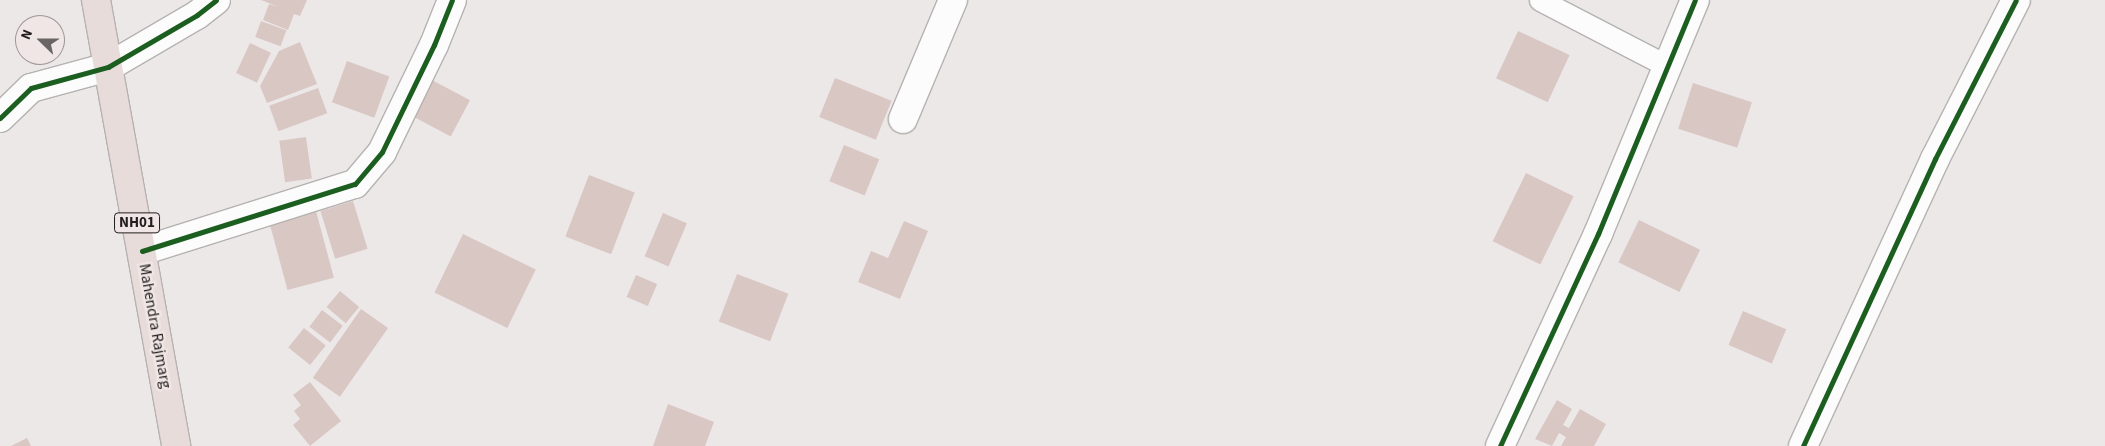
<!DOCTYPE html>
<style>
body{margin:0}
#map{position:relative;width:2105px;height:446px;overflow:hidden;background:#ede8e8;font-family:"Source Sans 3",sans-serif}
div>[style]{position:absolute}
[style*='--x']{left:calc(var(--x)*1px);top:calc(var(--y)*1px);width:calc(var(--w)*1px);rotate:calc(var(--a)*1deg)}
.building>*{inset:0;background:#d9c7c4;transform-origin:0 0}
.roads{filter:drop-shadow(1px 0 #b5b2b1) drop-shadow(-1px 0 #b5b2b1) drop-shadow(0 1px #b5b2b1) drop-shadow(0 -1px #b5b2b1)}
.service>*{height:21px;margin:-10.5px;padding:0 10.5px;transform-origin:10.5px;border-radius:10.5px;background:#fcfcfc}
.minor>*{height:28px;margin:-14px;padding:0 14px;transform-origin:14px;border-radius:14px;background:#fcfcfc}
.trunk>*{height:28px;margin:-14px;padding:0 14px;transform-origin:14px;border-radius:14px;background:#e8dcda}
.cycleway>*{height:5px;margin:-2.5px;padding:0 2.5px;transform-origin:2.5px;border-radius:2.5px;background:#1b5e20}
span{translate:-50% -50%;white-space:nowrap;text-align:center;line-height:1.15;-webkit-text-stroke:5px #f0e6e5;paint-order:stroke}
.shield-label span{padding:1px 4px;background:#f0e6e5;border:1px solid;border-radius:4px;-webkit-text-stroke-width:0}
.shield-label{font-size:15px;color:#211e1d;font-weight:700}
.street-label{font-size:16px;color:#211e1d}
.north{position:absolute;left:15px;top:15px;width:50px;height:50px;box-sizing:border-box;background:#f0e6e5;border:1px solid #9d9695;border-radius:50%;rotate:292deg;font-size:14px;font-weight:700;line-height:20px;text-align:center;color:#211e1d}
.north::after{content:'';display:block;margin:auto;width:18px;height:22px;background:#686564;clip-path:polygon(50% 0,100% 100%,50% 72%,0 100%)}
</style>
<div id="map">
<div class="building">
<div style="clip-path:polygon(261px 0,307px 0,300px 16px,294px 14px,288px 30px,263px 20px,269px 4px,279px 7px)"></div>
<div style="left:261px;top:21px;width:27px;height:17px;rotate:20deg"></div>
<div style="left:1518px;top:31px;width:57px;height:52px;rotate:25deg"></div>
<div style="clip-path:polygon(300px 42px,317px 84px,267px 103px,260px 86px,279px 51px)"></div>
<div style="left:250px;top:43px;width:23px;height:33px;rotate:25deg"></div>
<div style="left:347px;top:61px;width:45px;height:44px;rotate:20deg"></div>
<div style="left:835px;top:78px;width:61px;height:42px;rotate:22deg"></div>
<div style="left:432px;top:80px;width:43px;height:41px;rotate:28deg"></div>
<div style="left:1693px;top:83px;width:62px;height:48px;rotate:18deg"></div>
<div style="left:318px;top:88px;width:27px;height:52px;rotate:70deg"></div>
<div style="left:306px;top:137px;width:42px;height:27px;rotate:82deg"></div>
<div style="left:844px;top:145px;width:38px;height:39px;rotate:22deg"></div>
<div style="left:1526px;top:173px;width:53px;height:76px;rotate:26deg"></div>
<div style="left:589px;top:175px;width:49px;height:66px;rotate:21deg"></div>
<div style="left:353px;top:201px;width:50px;height:34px;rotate:73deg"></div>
<div style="left:316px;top:211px;width:69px;height:48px;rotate:75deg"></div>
<div style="left:663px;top:213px;width:26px;height:47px;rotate:23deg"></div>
<div style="left:1639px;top:220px;width:68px;height:47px;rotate:26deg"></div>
<div style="clip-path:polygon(904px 221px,928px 231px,900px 299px,858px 282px,871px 251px,888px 258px)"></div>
<div style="left:463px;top:234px;width:81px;height:65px;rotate:26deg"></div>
<div style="left:737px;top:274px;width:55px;height:51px;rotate:21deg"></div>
<div style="left:636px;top:275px;width:23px;height:24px;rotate:23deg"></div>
<div style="left:340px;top:291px;width:25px;height:21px;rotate:40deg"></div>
<div style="left:361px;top:309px;width:33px;height:84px;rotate:35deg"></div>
<div style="left:322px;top:310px;width:26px;height:21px;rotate:37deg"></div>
<div style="left:1743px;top:311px;width:47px;height:37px;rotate:23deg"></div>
<div style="left:304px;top:328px;width:28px;height:25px;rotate:39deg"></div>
<div style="clip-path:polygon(310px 382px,341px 421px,310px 446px,293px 425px,300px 419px,294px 411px,301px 405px,293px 395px)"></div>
<div style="clip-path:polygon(1557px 400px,1572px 409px,1563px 425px,1569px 428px,1580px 409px,1606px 424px,1594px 446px,1561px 446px,1566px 437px,1559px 433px,1552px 446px,1535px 439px)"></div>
<div style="clip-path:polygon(668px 404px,714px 422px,705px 446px,653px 446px)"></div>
<div style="clip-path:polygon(27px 438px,31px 446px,11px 446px)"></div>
</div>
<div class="roads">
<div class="service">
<div style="--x:1540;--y:0;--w:145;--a:27.4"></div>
</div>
<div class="minor">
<div style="--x:0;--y:118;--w:43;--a:-44.1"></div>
<div style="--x:31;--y:88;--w:80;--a:-15.3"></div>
<div style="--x:108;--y:67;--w:103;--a:-30.3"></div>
<div style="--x:197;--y:15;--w:24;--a:-38"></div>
<div style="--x:903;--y:119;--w:129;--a:-67.2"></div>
<div style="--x:142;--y:251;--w:223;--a:-17.5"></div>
<div style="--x:355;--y:184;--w:42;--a:-49.8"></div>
<div style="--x:382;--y:152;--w:119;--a:-64.1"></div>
<div style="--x:434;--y:45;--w:48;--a:-68.2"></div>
<div style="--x:1500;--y:446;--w:234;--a:-65.2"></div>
<div style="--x:1598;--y:234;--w:253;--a:-67.5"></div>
<div style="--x:1803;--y:446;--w:316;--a:-65.3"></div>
<div style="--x:1935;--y:159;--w:178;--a:-63"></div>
</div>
<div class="trunk">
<div style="--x:96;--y:0;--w:453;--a:79.8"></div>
</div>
</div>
<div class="cycleway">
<div style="--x:0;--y:118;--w:43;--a:-44.1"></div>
<div style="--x:31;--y:88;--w:80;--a:-15.3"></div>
<div style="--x:108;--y:67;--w:103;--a:-30.3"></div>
<div style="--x:197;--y:15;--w:24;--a:-38"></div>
<div style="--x:142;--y:251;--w:223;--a:-17.5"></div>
<div style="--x:355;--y:184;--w:42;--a:-49.8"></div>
<div style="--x:382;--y:152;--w:119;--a:-64.1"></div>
<div style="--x:434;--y:45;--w:48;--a:-68.2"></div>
<div style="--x:1500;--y:446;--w:234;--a:-65.2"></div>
<div style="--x:1598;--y:234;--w:253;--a:-67.5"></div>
<div style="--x:1803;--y:446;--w:316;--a:-65.3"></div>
<div style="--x:1935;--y:159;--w:178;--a:-63"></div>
</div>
<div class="shield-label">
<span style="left:137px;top:223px">NH01</span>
</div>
<div class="street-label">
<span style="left:155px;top:326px;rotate:80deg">Mahendra Rajmarg</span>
</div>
<div class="north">N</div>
</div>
